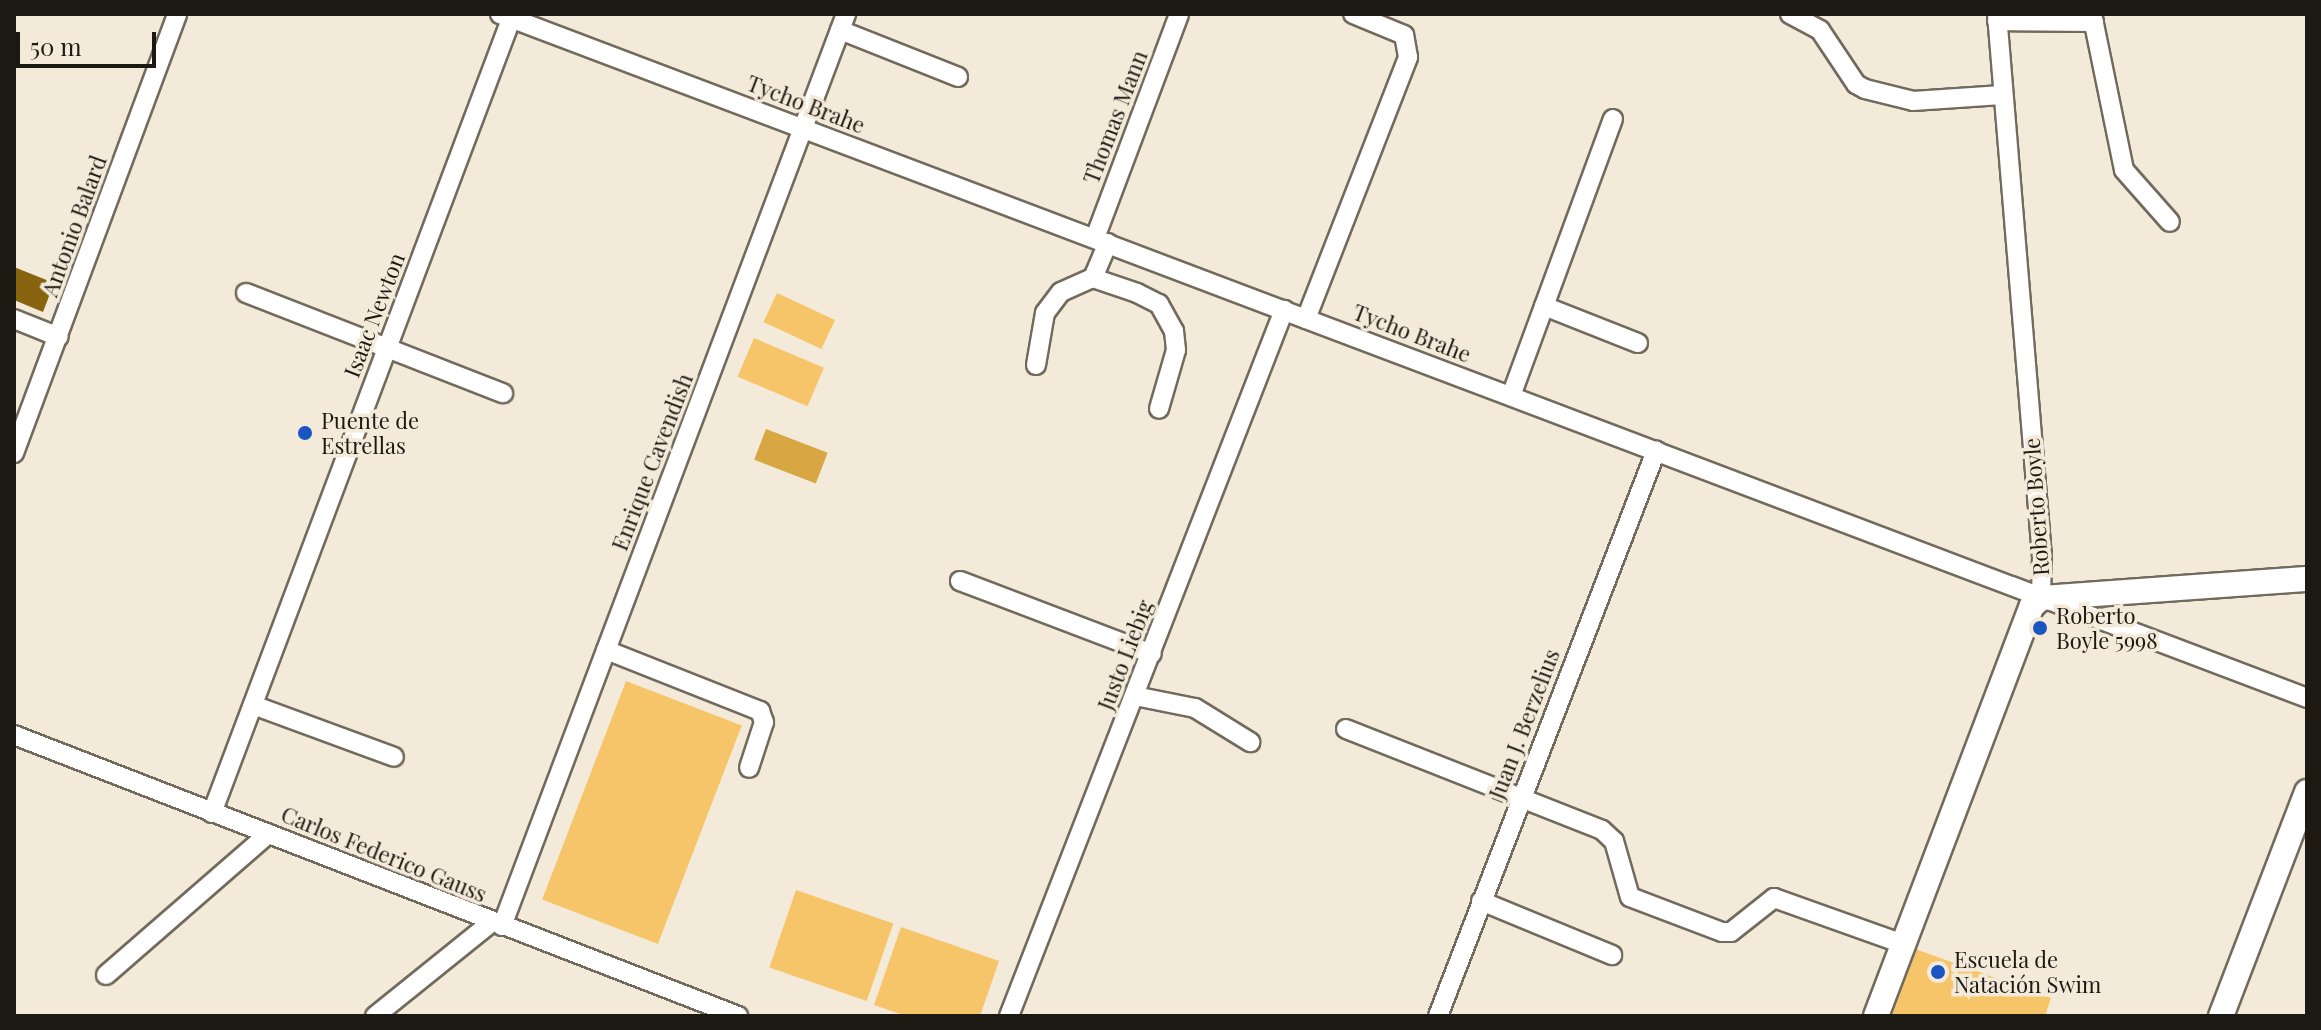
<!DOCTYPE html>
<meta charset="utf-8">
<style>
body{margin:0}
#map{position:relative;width:2321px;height:1030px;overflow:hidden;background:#f3eada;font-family:"Playfair Display",serif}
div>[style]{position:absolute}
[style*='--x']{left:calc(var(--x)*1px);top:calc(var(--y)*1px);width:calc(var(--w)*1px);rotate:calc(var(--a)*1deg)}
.green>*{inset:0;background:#f7c569;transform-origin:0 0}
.water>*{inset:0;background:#d8a643;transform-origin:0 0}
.building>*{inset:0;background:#886310}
.roads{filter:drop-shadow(2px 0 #726a5c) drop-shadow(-2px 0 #726a5c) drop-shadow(0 2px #726a5c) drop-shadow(0 -2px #726a5c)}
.minor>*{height:18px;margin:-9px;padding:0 9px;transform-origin:9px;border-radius:9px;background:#fff}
.major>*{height:24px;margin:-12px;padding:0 12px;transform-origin:12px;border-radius:12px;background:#fff}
.dots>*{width:22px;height:22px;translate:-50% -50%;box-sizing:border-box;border:4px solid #f3eada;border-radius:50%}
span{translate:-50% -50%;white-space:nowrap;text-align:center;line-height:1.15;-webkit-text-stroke:7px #f3eada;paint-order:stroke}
.street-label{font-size:22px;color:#1c1913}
.poi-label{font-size:22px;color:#1c1913}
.left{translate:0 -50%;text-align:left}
.frame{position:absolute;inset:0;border:16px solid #1c1913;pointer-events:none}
.scale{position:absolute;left:16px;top:32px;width:140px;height:36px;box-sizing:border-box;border:4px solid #1c1913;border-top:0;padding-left:10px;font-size:24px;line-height:28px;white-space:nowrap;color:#1c1913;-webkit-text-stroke:6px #f3eada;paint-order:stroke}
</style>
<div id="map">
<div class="green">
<div style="left:777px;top:293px;width:64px;height:32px;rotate:25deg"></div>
<div style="left:754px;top:338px;width:76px;height:42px;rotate:23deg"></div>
<div style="left:626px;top:681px;width:124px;height:234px;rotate:21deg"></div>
<div style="left:796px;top:890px;width:103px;height:82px;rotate:19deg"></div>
<div style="clip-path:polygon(901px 927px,999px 961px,980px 1016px,906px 1016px,874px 1005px)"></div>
<div style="clip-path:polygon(1907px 946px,2051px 998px,2045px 1016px,1882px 1016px)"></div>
</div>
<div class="water">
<div style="left:766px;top:429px;width:66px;height:33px;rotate:21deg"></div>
</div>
<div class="building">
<div style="clip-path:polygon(14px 267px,54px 283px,43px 312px,14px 300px)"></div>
</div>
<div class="roads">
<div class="minor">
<div style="--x:500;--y:14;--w:1932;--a:20.73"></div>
<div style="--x:1790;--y:14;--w:34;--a:28"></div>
<div style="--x:1820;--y:30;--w:65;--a:56.3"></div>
<div style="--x:1856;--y:84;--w:10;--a:29"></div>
<div style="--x:1865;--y:89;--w:49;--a:14"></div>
<div style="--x:1913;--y:101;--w:89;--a:-3.9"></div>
<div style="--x:1997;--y:14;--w:545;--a:85.26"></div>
<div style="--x:2042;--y:557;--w:41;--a:91.4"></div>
<div style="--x:2092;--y:14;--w:159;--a:78.4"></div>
<div style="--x:2124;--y:170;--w:69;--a:48.5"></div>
<div style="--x:1997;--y:21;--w:97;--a:0.6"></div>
<div style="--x:840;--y:30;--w:127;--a:21.7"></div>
<div style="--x:1095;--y:238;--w:239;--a:-69.4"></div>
<div style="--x:1093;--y:278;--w:38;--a:-67"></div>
<div style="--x:246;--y:293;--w:276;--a:21.3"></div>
<div style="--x:1544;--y:306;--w:101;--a:21.5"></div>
<div style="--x:14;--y:319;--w:48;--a:21.8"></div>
<div style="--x:1306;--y:319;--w:281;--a:-68.7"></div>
<div style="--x:1408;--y:57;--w:22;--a:-100"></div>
<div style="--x:1404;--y:35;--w:55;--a:-157.6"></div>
<div style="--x:1036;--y:365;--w:53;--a:-80.2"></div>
<div style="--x:1045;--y:313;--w:26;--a:-53"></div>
<div style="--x:1061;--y:292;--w:35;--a:-24"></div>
<div style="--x:1093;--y:278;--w:46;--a:18.8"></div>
<div style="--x:1137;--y:293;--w:25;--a:27"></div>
<div style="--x:1159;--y:304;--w:31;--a:61"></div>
<div style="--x:1174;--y:331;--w:19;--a:84"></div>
<div style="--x:1176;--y:350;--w:61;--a:106.1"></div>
<div style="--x:1511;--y:396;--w:295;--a:-69.8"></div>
<div style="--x:14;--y:453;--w:468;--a:-69.6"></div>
<div style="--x:960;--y:581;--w:205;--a:20.8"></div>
<div style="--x:606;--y:650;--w:166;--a:21.6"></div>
<div style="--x:760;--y:711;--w:12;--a:70"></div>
<div style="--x:764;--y:722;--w:48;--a:108.1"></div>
<div style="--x:1135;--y:696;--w:61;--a:11.3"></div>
<div style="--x:1195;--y:708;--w:65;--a:31.7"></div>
<div style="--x:253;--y:705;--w:150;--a:20.2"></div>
<div style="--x:1346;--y:729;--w:275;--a:21.5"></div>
<div style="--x:1602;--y:830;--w:16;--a:43"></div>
<div style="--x:1614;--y:841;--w:58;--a:74.1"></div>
<div style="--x:1630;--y:897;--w:98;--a:20.8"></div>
<div style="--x:1722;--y:932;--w:9;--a:0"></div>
<div style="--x:1731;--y:932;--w:55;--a:-38.3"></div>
<div style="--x:1774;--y:898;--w:137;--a:19.6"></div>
<div style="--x:14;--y:735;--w:777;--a:21.21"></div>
<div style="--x:212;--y:813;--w:854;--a:-69.36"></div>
<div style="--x:1481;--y:901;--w:142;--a:22.4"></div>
<div style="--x:502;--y:926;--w:975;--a:-69.33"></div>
<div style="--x:106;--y:975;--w:215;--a:-41"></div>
<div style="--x:375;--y:1016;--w:150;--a:-38.8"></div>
<div style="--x:1009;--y:1016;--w:758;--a:-68.72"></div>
<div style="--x:1438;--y:1016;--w:606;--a:-68.9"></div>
</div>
<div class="major">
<div style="--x:1876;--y:1016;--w:439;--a:-69.2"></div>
<div style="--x:2032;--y:606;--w:12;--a:-42"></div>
<div style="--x:2041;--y:598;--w:267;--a:-4.1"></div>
<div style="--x:2221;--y:1016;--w:240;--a:-69"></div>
</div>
</div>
<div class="dots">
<div style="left:305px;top:433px;background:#1a56c2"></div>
<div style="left:2040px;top:628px;background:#1a56c2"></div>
<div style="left:1938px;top:972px;background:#1a56c2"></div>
</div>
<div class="street-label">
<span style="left:806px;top:104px;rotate:21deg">Tycho Brahe</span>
<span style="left:1115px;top:117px;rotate:-69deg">Thomas Mann</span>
<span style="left:74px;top:226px;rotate:-70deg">Antonio Balard</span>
<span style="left:374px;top:315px;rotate:-69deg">Isaac Newton</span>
<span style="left:1412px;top:333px;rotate:21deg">Tycho Brahe</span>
<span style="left:652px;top:462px;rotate:-69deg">Enrique Cavendish</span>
<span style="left:2036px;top:507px;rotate:-94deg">Roberto Boyle</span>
<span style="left:1125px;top:655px;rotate:-69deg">Justo Liebig</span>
<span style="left:1524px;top:724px;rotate:-69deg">Juan J. Berzelius</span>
<span style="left:384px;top:854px;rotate:22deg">Carlos Federico Gauss</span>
</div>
<div class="poi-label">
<span class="left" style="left:321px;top:433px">Puente de<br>Estrellas</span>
<span class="left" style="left:2056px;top:628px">Roberto<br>Boyle 5998</span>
<span class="left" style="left:1954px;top:972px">Escuela de<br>Natación Swim</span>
</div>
<div class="frame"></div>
<div class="scale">50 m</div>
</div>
